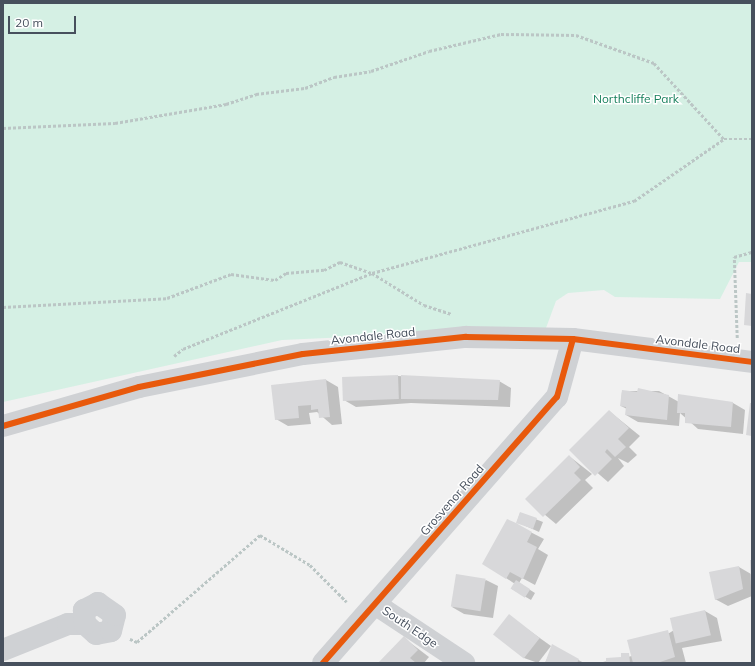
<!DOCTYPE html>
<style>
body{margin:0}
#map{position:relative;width:755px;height:666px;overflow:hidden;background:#f1f1f1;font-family:Mulish,sans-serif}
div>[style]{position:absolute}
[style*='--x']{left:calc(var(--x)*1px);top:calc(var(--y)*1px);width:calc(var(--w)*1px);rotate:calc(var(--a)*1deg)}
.green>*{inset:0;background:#d5f0e4}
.shadow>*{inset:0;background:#0003}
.building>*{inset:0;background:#d8d8da;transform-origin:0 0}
.path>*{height:2.5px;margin-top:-1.25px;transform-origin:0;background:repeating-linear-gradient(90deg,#bbc6c5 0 3px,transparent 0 5px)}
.street>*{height:22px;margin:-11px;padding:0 11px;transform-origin:11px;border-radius:11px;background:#cfd1d4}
.cycleway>*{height:6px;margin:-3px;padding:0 3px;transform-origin:3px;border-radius:3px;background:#e8590c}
span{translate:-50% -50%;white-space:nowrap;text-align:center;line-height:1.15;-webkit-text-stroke:3px #fff;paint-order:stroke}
.park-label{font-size:12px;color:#17805c}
.street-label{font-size:12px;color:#47505d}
.frame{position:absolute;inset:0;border:4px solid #47505d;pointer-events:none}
.scale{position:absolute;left:8px;top:16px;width:68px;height:18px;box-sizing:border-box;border:2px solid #47505d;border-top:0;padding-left:5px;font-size:12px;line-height:14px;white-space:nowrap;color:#47505d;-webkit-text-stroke:3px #fff;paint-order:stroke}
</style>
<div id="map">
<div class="green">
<div style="clip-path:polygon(3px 3px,752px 3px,752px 262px,739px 262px,720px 299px,615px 297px,604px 290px,568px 293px,556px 301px,546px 328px,282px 340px,3px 402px)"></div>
</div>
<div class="shadow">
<div style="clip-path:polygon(398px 376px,499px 381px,511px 388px,510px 407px,411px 403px,356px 407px,344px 400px)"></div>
<div style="clip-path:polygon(326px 380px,338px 387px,342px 424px,332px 425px,317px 412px,309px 413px,311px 424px,288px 426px,276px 419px)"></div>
<div style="clip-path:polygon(622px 391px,659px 391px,679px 402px,679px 395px,733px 403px,745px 410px,743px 434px,698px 429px,680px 413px,679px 426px,638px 422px,626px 415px,627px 409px,621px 406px)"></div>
<div style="clip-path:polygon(609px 411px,640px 436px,629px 447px,637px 455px,628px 463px,618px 458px,624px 466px,608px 482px,571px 450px)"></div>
<div style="clip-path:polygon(569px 456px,592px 474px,585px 480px,593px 488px,556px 524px,526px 499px)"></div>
<div style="clip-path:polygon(520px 513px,543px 522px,539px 532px,517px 522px)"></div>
<div style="clip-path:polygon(507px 520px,544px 539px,538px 549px,548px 555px,535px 585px,522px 578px,519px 583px,535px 593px,531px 600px,512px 589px,515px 584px,506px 578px)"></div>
<div style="clip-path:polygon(752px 561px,752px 596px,728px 606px,715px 599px,739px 567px,751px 574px)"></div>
<div style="clip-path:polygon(486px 580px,498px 586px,493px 618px,464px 614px,452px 607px)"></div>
<div style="clip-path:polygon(705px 611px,717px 618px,722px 641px,682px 648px,686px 663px,598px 663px,632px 656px)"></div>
<div style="clip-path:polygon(509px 616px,551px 646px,538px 663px,524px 658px)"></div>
<div style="clip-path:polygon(404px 638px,429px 657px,424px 663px,379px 663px)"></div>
<div style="clip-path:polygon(553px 646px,584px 663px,545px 663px)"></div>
</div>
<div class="building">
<div style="clip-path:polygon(746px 293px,752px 294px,752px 326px,744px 325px)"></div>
<div style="left:398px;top:375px;width:24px;height:56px;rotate:88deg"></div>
<div style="clip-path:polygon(401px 375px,500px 380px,498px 400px,401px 399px)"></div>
<div style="clip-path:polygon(326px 379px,330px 417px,319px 418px,318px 409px,311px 410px,311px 405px,298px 406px,299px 418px,275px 420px,271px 385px)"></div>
<div style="clip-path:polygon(638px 388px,669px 395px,667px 420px,625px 415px,626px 407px,620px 406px,622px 390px,637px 392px)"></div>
<div style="clip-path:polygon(678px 394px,733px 402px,731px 427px,685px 423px,685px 413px,677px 413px)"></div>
<div style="clip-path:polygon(750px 403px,752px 403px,752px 436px,746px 435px)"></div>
<div style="clip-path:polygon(609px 410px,629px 428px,618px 439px,626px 447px,615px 457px,607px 449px,605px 452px,612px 459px,595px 476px,569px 450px)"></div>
<div style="clip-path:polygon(569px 455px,580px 467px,574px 473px,581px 480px,543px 517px,525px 499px)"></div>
<div style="clip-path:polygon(520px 512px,537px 518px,533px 529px,516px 523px,532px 532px,527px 542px,537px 547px,523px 579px,510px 572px,506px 579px,482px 564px,507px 519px,516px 523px)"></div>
<div style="clip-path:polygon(750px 560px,752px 560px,752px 586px,751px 586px)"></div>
<div style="clip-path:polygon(739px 566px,743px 589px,715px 600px,709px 572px)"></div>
<div style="left:456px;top:574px;width:30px;height:33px;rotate:9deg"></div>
<div style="left:516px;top:580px;width:17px;height:10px;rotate:33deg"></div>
<div style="left:705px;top:610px;width:26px;height:36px;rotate:77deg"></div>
<div style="left:509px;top:614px;width:39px;height:26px;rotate:38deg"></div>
<div style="clip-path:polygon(668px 630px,675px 657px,657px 663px,633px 663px,627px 640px)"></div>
<div style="clip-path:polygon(404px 636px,418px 650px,410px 658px,416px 663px,378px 663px)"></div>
<div style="clip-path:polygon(552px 644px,579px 659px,577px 663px,545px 663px)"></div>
<div style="clip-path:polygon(621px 653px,629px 653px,630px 663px,606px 663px,606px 658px,621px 657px)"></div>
</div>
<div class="path">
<div style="--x:3;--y:128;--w:112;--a:-2.6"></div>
<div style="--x:115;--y:123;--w:113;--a:-9.7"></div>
<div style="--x:226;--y:104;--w:32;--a:-18"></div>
<div style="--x:256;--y:94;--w:49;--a:-7"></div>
<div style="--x:305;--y:88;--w:31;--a:-21"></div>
<div style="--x:334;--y:77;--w:37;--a:-9"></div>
<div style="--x:371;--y:71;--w:61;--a:-19"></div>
<div style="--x:429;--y:51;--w:74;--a:-13.3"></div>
<div style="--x:501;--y:34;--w:75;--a:0.8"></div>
<div style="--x:576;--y:35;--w:83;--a:19.7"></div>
<div style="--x:654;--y:63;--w:103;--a:47.4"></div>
<div style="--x:3;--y:307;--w:164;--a:-3.1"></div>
<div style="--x:167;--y:298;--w:68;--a:-20.6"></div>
<div style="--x:231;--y:274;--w:44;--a:7.8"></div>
<div style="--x:275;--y:280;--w:13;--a:-32"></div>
<div style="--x:286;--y:273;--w:38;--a:-5"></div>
<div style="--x:324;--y:270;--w:18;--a:-27"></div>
<div style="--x:340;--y:262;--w:34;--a:19"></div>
<div style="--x:372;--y:273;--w:61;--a:31.6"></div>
<div style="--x:424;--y:305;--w:29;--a:18"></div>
<div style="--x:737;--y:338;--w:81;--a:-92.1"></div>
<div style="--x:734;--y:257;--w:19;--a:-16"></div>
<div style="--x:174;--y:356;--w:11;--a:-38"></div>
<div style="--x:183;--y:349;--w:204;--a:-21.9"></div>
<div style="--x:372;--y:273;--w:272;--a:-15.4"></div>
<div style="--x:634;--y:201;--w:109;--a:-34.6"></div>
<div style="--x:724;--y:139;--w:28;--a:0"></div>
<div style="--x:130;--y:639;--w:8;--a:23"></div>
<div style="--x:137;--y:642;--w:163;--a:-41"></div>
<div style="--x:260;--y:535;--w:58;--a:31"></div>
<div style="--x:310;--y:565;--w:52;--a:45"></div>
</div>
<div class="street">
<div style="--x:3;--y:426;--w:141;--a:-16"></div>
<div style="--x:139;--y:387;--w:167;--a:-11.4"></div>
<div style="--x:303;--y:354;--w:164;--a:-6"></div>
<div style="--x:466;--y:337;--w:107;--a:1.1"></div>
<div style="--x:573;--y:339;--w:180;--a:7.3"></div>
<div style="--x:375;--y:604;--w:107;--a:33.5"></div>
<div style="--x:3;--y:650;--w:70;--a:-21.8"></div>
<div style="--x:68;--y:624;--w:17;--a:0"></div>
<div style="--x:85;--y:624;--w:15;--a:42"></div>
<div style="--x:96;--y:634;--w:15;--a:-11"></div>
<div style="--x:111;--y:631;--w:16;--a:-76"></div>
<div style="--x:115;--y:615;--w:21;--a:-145"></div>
<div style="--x:98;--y:603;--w:16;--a:153"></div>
<div style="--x:84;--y:610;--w:14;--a:86"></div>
<div style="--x:323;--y:663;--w:354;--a:-48.7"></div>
<div style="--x:557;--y:397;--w:60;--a:-74.6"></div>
</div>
<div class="cycleway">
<div style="--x:3;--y:426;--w:141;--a:-16"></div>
<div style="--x:139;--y:387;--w:167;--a:-11.4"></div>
<div style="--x:303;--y:354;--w:164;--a:-6"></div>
<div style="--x:466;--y:337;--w:107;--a:1.1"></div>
<div style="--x:573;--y:339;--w:180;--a:7.3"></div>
<div style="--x:323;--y:663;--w:354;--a:-48.7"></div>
<div style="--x:557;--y:397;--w:60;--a:-74.6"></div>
</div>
<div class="park-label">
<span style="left:636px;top:99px">Northcliffe Park</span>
</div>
<div class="street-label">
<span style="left:373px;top:336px;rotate:-6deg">Avondale Road</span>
<span style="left:698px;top:344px;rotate:7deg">Avondale Road</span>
<span style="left:452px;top:500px;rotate:-49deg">Grosvenor Road</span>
<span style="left:410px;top:627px;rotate:34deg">South Edge</span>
</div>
<div class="frame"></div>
<div class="scale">20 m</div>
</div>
